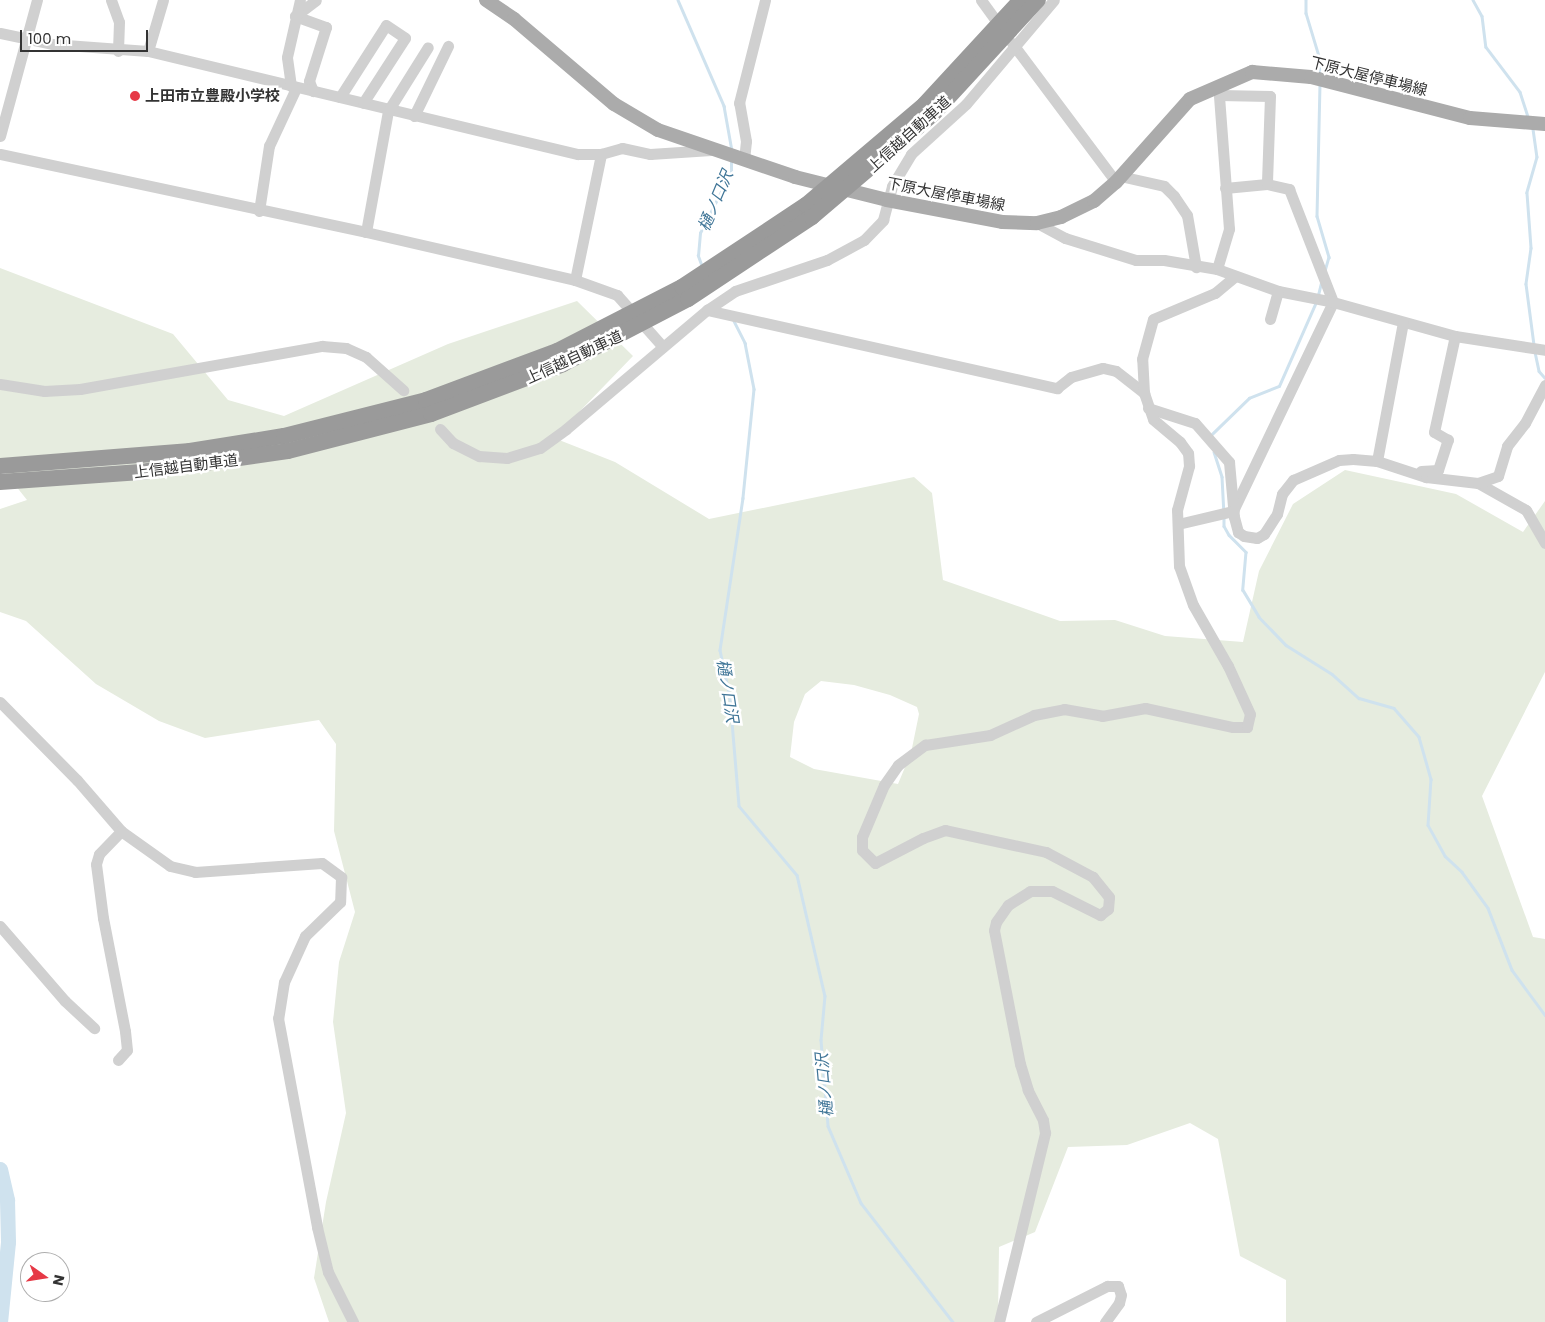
<!DOCTYPE html>
<meta charset="utf-8">
<style>
body{margin:0}
#map{position:relative;width:1545px;height:1322px;overflow:hidden;background:#fff;font-family:Poppins,"Noto Sans JP",sans-serif}
div>[style]{position:absolute}
[style*='--x']{left:calc(var(--x)*1px);top:calc(var(--y)*1px);width:calc(var(--w)*1px);rotate:calc(var(--a)*1deg)}
.green>*{inset:0;background:#e6ecdf}
.stream>*{height:2.5px;margin:-1.25px;padding:0 1.25px;transform-origin:1.25px;border-radius:1.25px;background:#cfe2ee}
.river>*{height:15px;margin:-7.5px;padding:0 7.5px;transform-origin:7.5px;border-radius:7.5px;background:#cfe2ee}
.minor>*{height:11px;margin:-5.5px;padding:0 5.5px;transform-origin:5.5px;border-radius:5.5px;background:#d0d0d0}
.major>*{height:14px;margin:-7px;padding:0 7px;transform-origin:7px;border-radius:7px;background:#ababab}
.highway>*{height:16px;margin:-8px;padding:0 8px;transform-origin:8px;border-radius:8px;background:#9a9a9a}
.highway-bridge>*{height:16px;margin:-8px;padding:0 8px;transform-origin:8px;border-radius:8px;background:#9a9a9a}
.dots>*{width:14px;height:14px;translate:-50% -50%;box-sizing:border-box;border:2px solid #fff;border-radius:50%}
span{translate:-50% -50%;white-space:nowrap;text-align:center;line-height:1.15;-webkit-text-stroke:5px #fff;paint-order:stroke}
.street-label{font-size:15px;color:#333}
.poi-label{font-size:15px;color:#333;font-weight:700}
.left{translate:0 -50%;text-align:left}
.water-label{font-size:16px;color:#3f7597;font-style:italic}
.north{position:absolute;left:20px;top:1252px;width:50px;height:50px;box-sizing:border-box;background:#fff;border:1px solid #adadad;border-radius:50%;rotate:103deg;font-size:14px;font-weight:700;line-height:20px;text-align:center;color:#333}
.north::after{content:'';display:block;margin:auto;width:18px;height:22px;background:#e63946;clip-path:polygon(50% 0,100% 100%,50% 72%,0 100%)}
.scale{position:absolute;left:20px;top:30px;width:128px;height:22px;box-sizing:border-box;border:2px solid #333;border-top:0;padding-left:6px;font-size:15px;line-height:18px;white-space:nowrap;color:#333;-webkit-text-stroke:4px #fff;paint-order:stroke}
</style>
<div id="map">
<div class="green">
<div style="clip-path:polygon(evenodd,0 268px,173px 334px,228px 400px,284px 416px,448px 344px,577px 301px,633px 356px,554px 438px,615px 462px,709px 519px,914px 477px,932px 493px,943px 580px,1060px 621px,1115px 620px,1165px 636px,1243px 642px,1259px 571px,1293px 504px,1345px 470px,1456px 494px,1523px 532px,1545px 501px,1545px 672px,1482px 796px,1533px 937px,1545px 939px,1545px 1322px,1286px 1322px,1286px 1280px,1240px 1256px,1218px 1139px,1190px 1123px,1127px 1145px,1068px 1147px,1035px 1232px,999px 1247px,998px 1322px,329px 1322px,314px 1278px,326px 1202px,346px 1113px,333px 1022px,339px 962px,355px 912px,334px 831px,336px 744px,319px 720px,205px 738px,159px 721px,96px 684px,26px 621px,0 612px,0 509px,27px 500px,0 466px,0 268px,821px 681px,854px 685px,890px 695px,917px 707px,919px 714px,911px 753px,898px 784px,814px 769px,790px 757px,794px 722px,805px 694px,821px 681px)"></div>
</div>
<div class="stream">
<div style="--x:678;--y:0;--w:116;--a:66.5"></div>
<div style="--x:724;--y:106;--w:46;--a:79.9"></div>
<div style="--x:1306;--y:0;--w:13;--a:90"></div>
<div style="--x:1306;--y:13;--w:45;--a:73.2"></div>
<div style="--x:1319;--y:56;--w:17;--a:87"></div>
<div style="--x:1473;--y:0;--w:18;--a:61"></div>
<div style="--x:1482;--y:16;--w:31;--a:83"></div>
<div style="--x:1486;--y:47;--w:56;--a:52.9"></div>
<div style="--x:1520;--y:92;--w:26;--a:72"></div>
<div style="--x:1320;--y:84;--w:132;--a:91.3"></div>
<div style="--x:1317;--y:216;--w:43;--a:73.7"></div>
<div style="--x:1329;--y:257;--w:15;--a:106"></div>
<div style="--x:1533;--y:129;--w:28;--a:82"></div>
<div style="--x:1537;--y:157;--w:37;--a:106"></div>
<div style="--x:1527;--y:193;--w:55;--a:85.8"></div>
<div style="--x:1531;--y:248;--w:36;--a:98"></div>
<div style="--x:1526;--y:284;--w:62;--a:82.5"></div>
<div style="--x:702;--y:267;--w:12;--a:-110"></div>
<div style="--x:698;--y:256;--w:23;--a:-85"></div>
<div style="--x:700;--y:233;--w:68;--a:-63.1"></div>
<div style="--x:731;--y:172;--w:11;--a:-90"></div>
<div style="--x:1318;--y:295;--w:12;--a:-76"></div>
<div style="--x:734;--y:321;--w:25;--a:63"></div>
<div style="--x:745;--y:343;--w:47;--a:78.9"></div>
<div style="--x:754;--y:389;--w:110;--a:95.8"></div>
<div style="--x:743;--y:498;--w:154;--a:98.6"></div>
<div style="--x:720;--y:650;--w:49;--a:78.2"></div>
<div style="--x:730;--y:698;--w:108;--a:85.2"></div>
<div style="--x:739;--y:806;--w:90;--a:50"></div>
<div style="--x:797;--y:875;--w:124;--a:77"></div>
<div style="--x:825;--y:996;--w:44;--a:95.2"></div>
<div style="--x:821;--y:1040;--w:86;--a:85.3"></div>
<div style="--x:828;--y:1126;--w:84;--a:66.8"></div>
<div style="--x:861;--y:1203;--w:150;--a:52.3"></div>
<div style="--x:1535;--y:352;--w:19;--a:78"></div>
<div style="--x:1539;--y:371;--w:9;--a:49"></div>
<div style="--x:1211;--y:435;--w:53;--a:-44.2"></div>
<div style="--x:1249;--y:398;--w:32;--a:-22"></div>
<div style="--x:1279;--y:386;--w:92;--a:-66.2"></div>
<div style="--x:1214;--y:452;--w:26;--a:72"></div>
<div style="--x:1222;--y:477;--w:33;--a:87"></div>
<div style="--x:1224;--y:516;--w:10;--a:90"></div>
<div style="--x:1224;--y:526;--w:10;--a:61"></div>
<div style="--x:1229;--y:535;--w:24;--a:45"></div>
<div style="--x:1246;--y:552;--w:38;--a:95"></div>
<div style="--x:1243;--y:590;--w:31;--a:59"></div>
<div style="--x:1259;--y:617;--w:39;--a:46"></div>
<div style="--x:1286;--y:645;--w:54;--a:32.2"></div>
<div style="--x:1332;--y:674;--w:36;--a:42"></div>
<div style="--x:1359;--y:698;--w:36;--a:16"></div>
<div style="--x:1394;--y:708;--w:38;--a:49"></div>
<div style="--x:1419;--y:737;--w:44;--a:74.1"></div>
<div style="--x:1431;--y:779;--w:46;--a:93.7"></div>
<div style="--x:1428;--y:825;--w:35;--a:61"></div>
<div style="--x:1445;--y:856;--w:23;--a:43"></div>
<div style="--x:1462;--y:872;--w:44;--a:54.2"></div>
<div style="--x:1488;--y:908;--w:66;--a:68.8"></div>
<div style="--x:1512;--y:970;--w:56;--a:53.7"></div>
</div>
<div class="river">
<div style="--x:0;--y:1169;--w:32;--a:77"></div>
<div style="--x:7;--y:1200;--w:42;--a:88.6"></div>
<div style="--x:8;--y:1242;--w:80;--a:95.7"></div>
</div>
<div class="minor">
<div style="--x:111;--y:0;--w:23;--a:70"></div>
<div style="--x:119;--y:22;--w:29;--a:92"></div>
<div style="--x:981;--y:0;--w:37;--a:54"></div>
<div style="--x:295;--y:16;--w:33;--a:20"></div>
<div style="--x:326;--y:27;--w:57;--a:107.5"></div>
<div style="--x:309;--y:81;--w:11;--a:68"></div>
<div style="--x:295;--y:16;--w:26;--a:-37"></div>
<div style="--x:0;--y:33;--w:53;--a:11.9"></div>
<div style="--x:52;--y:44;--w:96;--a:4.2"></div>
<div style="--x:148;--y:51;--w:442;--a:13.5"></div>
<div style="--x:578;--y:154;--w:23;--a:0"></div>
<div style="--x:601;--y:154;--w:22;--a:-16"></div>
<div style="--x:622;--y:148;--w:29;--a:12"></div>
<div style="--x:650;--y:154;--w:61;--a:-3.8"></div>
<div style="--x:1012;--y:43;--w:174;--a:53.2"></div>
<div style="--x:148;--y:51;--w:53;--a:-73.6"></div>
<div style="--x:291;--y:86;--w:29;--a:-98"></div>
<div style="--x:287;--y:57;--w:58;--a:-77.2"></div>
<div style="--x:340;--y:97;--w:85;--a:-57.4"></div>
<div style="--x:386;--y:25;--w:23;--a:34"></div>
<div style="--x:405;--y:38;--w:77;--a:122.9"></div>
<div style="--x:414;--y:116;--w:78;--a:-64.1"></div>
<div style="--x:0;--y:136;--w:141;--a:-74.8"></div>
<div style="--x:0;--y:154;--w:374;--a:12"></div>
<div style="--x:366;--y:232;--w:214;--a:12.9"></div>
<div style="--x:575;--y:280;--w:45;--a:19.7"></div>
<div style="--x:617;--y:295;--w:69;--a:48.5"></div>
<div style="--x:744;--y:160;--w:19;--a:-84"></div>
<div style="--x:746;--y:141;--w:39;--a:-100"></div>
<div style="--x:739;--y:103;--w:106;--a:-75.8"></div>
<div style="--x:1120;--y:176;--w:45;--a:12.8"></div>
<div style="--x:1164;--y:186;--w:14;--a:45"></div>
<div style="--x:1174;--y:196;--w:23;--a:56"></div>
<div style="--x:1187;--y:215;--w:53;--a:80.2"></div>
<div style="--x:1225;--y:188;--w:42;--a:-5.4"></div>
<div style="--x:1267;--y:184;--w:23;--a:13"></div>
<div style="--x:1289;--y:189;--w:121;--a:68.7"></div>
<div style="--x:1333;--y:302;--w:229;--a:115.6"></div>
<div style="--x:259;--y:211;--w:66;--a:-81.3"></div>
<div style="--x:269;--y:146;--w:64;--a:-65"></div>
<div style="--x:1037;--y:223;--w:32;--a:28"></div>
<div style="--x:1065;--y:238;--w:74;--a:17.2"></div>
<div style="--x:1136;--y:260;--w:28;--a:0"></div>
<div style="--x:1164;--y:260;--w:54;--a:9.6"></div>
<div style="--x:1217;--y:269;--w:65;--a:19.8"></div>
<div style="--x:1278;--y:291;--w:56;--a:11.3"></div>
<div style="--x:1333;--y:302;--w:127;--a:15.6"></div>
<div style="--x:1455;--y:336;--w:91;--a:8.8"></div>
<div style="--x:366;--y:232;--w:123;--a:-79.7"></div>
<div style="--x:388;--y:111;--w:75;--a:-58"></div>
<div style="--x:1217;--y:269;--w:42;--a:-73.3"></div>
<div style="--x:1229;--y:229;--w:134;--a:-94.3"></div>
<div style="--x:1219;--y:95;--w:51;--a:1.1"></div>
<div style="--x:1270;--y:96;--w:88;--a:92"></div>
<div style="--x:575;--y:280;--w:129;--a:-78.3"></div>
<div style="--x:707;--y:310;--w:359;--a:12.6"></div>
<div style="--x:1057;--y:388;--w:18;--a:-38"></div>
<div style="--x:1071;--y:377;--w:33;--a:-16"></div>
<div style="--x:1103;--y:368;--w:13;--a:13"></div>
<div style="--x:1116;--y:371;--w:36;--a:38"></div>
<div style="--x:1270;--y:319;--w:29;--a:-74"></div>
<div style="--x:0;--y:384;--w:45;--a:9"></div>
<div style="--x:44;--y:391;--w:36;--a:-3"></div>
<div style="--x:80;--y:389;--w:246;--a:-10.1"></div>
<div style="--x:322;--y:346;--w:24;--a:5"></div>
<div style="--x:346;--y:348;--w:22;--a:24"></div>
<div style="--x:366;--y:357;--w:50;--a:41.7"></div>
<div style="--x:1148;--y:408;--w:49;--a:17.7"></div>
<div style="--x:1195;--y:423;--w:52;--a:48.9"></div>
<div style="--x:1229;--y:462;--w:55;--a:84.8"></div>
<div style="--x:1234;--y:517;--w:16;--a:75"></div>
<div style="--x:1238;--y:532;--w:7;--a:34"></div>
<div style="--x:1244;--y:536;--w:13;--a:9"></div>
<div style="--x:1257;--y:538;--w:8;--a:-30"></div>
<div style="--x:1264;--y:534;--w:24;--a:-57"></div>
<div style="--x:1277;--y:514;--w:21;--a:-76"></div>
<div style="--x:1282;--y:494;--w:18;--a:-52"></div>
<div style="--x:1293;--y:480;--w:50;--a:-23.5"></div>
<div style="--x:1339;--y:460;--w:14;--a:-4"></div>
<div style="--x:1353;--y:459;--w:24;--a:5"></div>
<div style="--x:1377;--y:461;--w:52;--a:18.1"></div>
<div style="--x:1426;--y:477;--w:52;--a:6.6"></div>
<div style="--x:1478;--y:483;--w:55;--a:29.4"></div>
<div style="--x:1526;--y:510;--w:38;--a:60"></div>
<div style="--x:440;--y:429;--w:19;--a:47"></div>
<div style="--x:453;--y:443;--w:29;--a:27"></div>
<div style="--x:479;--y:456;--w:28;--a:4"></div>
<div style="--x:507;--y:458;--w:34;--a:-17"></div>
<div style="--x:540;--y:448;--w:32;--a:-36"></div>
<div style="--x:566;--y:429;--w:185;--a:-40.2"></div>
<div style="--x:707;--y:310;--w:34;--a:-34"></div>
<div style="--x:735;--y:291;--w:97;--a:-18.6"></div>
<div style="--x:827;--y:260;--w:42;--a:-28.4"></div>
<div style="--x:864;--y:240;--w:28;--a:-46"></div>
<div style="--x:883;--y:220;--w:35;--a:-75"></div>
<div style="--x:892;--y:186;--w:37;--a:-59"></div>
<div style="--x:911;--y:154;--w:74;--a:-42.3"></div>
<div style="--x:966;--y:104;--w:136;--a:-49.8"></div>
<div style="--x:1377;--y:461;--w:141;--a:-79.4"></div>
<div style="--x:1421;--y:471;--w:17;--a:-3"></div>
<div style="--x:1438;--y:470;--w:32;--a:-72"></div>
<div style="--x:1448;--y:440;--w:16;--a:-150"></div>
<div style="--x:1434;--y:432;--w:98;--a:-77.7"></div>
<div style="--x:1478;--y:483;--w:21;--a:-19"></div>
<div style="--x:1498;--y:476;--w:31;--a:-73"></div>
<div style="--x:1507;--y:446;--w:29;--a:-52"></div>
<div style="--x:1525;--y:423;--w:43;--a:-62.2"></div>
<div style="--x:1178;--y:524;--w:57;--a:-13.3"></div>
<div style="--x:0;--y:702;--w:110;--a:45.4"></div>
<div style="--x:77;--y:780;--w:67;--a:49.2"></div>
<div style="--x:121;--y:831;--w:60;--a:35.5"></div>
<div style="--x:170;--y:866;--w:26;--a:13"></div>
<div style="--x:195;--y:872;--w:127;--a:-4.1"></div>
<div style="--x:322;--y:863;--w:24;--a:36"></div>
<div style="--x:341;--y:877;--w:25;--a:92"></div>
<div style="--x:340;--y:902;--w:49;--a:135.8"></div>
<div style="--x:305;--y:936;--w:51;--a:114.5"></div>
<div style="--x:284;--y:982;--w:36;--a:99"></div>
<div style="--x:278;--y:1018;--w:213;--a:79.4"></div>
<div style="--x:317;--y:1227;--w:46;--a:76.3"></div>
<div style="--x:328;--y:1272;--w:56;--a:63.4"></div>
<div style="--x:0;--y:926;--w:99;--a:49.1"></div>
<div style="--x:65;--y:1001;--w:40;--a:43"></div>
<div style="--x:118;--y:1060;--w:13;--a:-48"></div>
<div style="--x:127;--y:1050;--w:19;--a:-96"></div>
<div style="--x:125;--y:1031;--w:115;--a:-101"></div>
<div style="--x:103;--y:918;--w:54;--a:-97.4"></div>
<div style="--x:96;--y:864;--w:10;--a:-73"></div>
<div style="--x:99;--y:854;--w:32;--a:-46"></div>
<div style="--x:999;--y:1322;--w:195;--a:-76.3"></div>
<div style="--x:1045;--y:1133;--w:13;--a:-99"></div>
<div style="--x:1043;--y:1120;--w:34;--a:-117"></div>
<div style="--x:1028;--y:1090;--w:27;--a:-107"></div>
<div style="--x:1020;--y:1064;--w:136;--a:-101"></div>
<div style="--x:994;--y:930;--w:8;--a:-76"></div>
<div style="--x:996;--y:922;--w:21;--a:-55"></div>
<div style="--x:1008;--y:905;--w:26;--a:-32"></div>
<div style="--x:1030;--y:891;--w:22;--a:0"></div>
<div style="--x:1052;--y:891;--w:54;--a:26.6"></div>
<div style="--x:1100;--y:915;--w:10;--a:-37"></div>
<div style="--x:1108;--y:909;--w:12;--a:-85"></div>
<div style="--x:1109;--y:897;--w:26;--a:-129"></div>
<div style="--x:1093;--y:877;--w:53;--a:-152"></div>
<div style="--x:1046;--y:852;--w:103;--a:-167.7"></div>
<div style="--x:945;--y:830;--w:23;--a:160"></div>
<div style="--x:923;--y:838;--w:54;--a:152.5"></div>
<div style="--x:875;--y:863;--w:18;--a:-135"></div>
<div style="--x:862;--y:850;--w:13;--a:-90"></div>
<div style="--x:862;--y:837;--w:56;--a:-67.1"></div>
<div style="--x:884;--y:785;--w:24;--a:-55"></div>
<div style="--x:898;--y:765;--w:34;--a:-37"></div>
<div style="--x:925;--y:745;--w:66;--a:-8.7"></div>
<div style="--x:990;--y:735;--w:48;--a:-24.4"></div>
<div style="--x:1034;--y:715;--w:31;--a:-11"></div>
<div style="--x:1064;--y:709;--w:39;--a:10"></div>
<div style="--x:1102;--y:716;--w:44;--a:-10.5"></div>
<div style="--x:1145;--y:708;--w:90;--a:12.2"></div>
<div style="--x:1233;--y:727;--w:14;--a:0"></div>
<div style="--x:1247;--y:727;--w:13;--a:-77"></div>
<div style="--x:1250;--y:714;--w:53;--a:-114.6"></div>
<div style="--x:1228;--y:666;--w:70;--a:-119.8"></div>
<div style="--x:1193;--y:605;--w:41;--a:-109.7"></div>
<div style="--x:1179;--y:566;--w:56;--a:-92"></div>
<div style="--x:1177;--y:510;--w:46;--a:-74.7"></div>
<div style="--x:1189;--y:466;--w:13;--a:-94"></div>
<div style="--x:1188;--y:453;--w:14;--a:-126"></div>
<div style="--x:1180;--y:442;--w:35;--a:-140"></div>
<div style="--x:1153;--y:419;--w:28;--a:-109"></div>
<div style="--x:1144;--y:393;--w:34;--a:-93"></div>
<div style="--x:1142;--y:359;--w:41;--a:-74.6"></div>
<div style="--x:1153;--y:319;--w:67;--a:-22.8"></div>
<div style="--x:1215;--y:293;--w:25;--a:-40"></div>
<div style="--x:1036;--y:1322;--w:80;--a:-26.9"></div>
<div style="--x:1107;--y:1286;--w:11;--a:0"></div>
<div style="--x:1118;--y:1286;--w:9;--a:72"></div>
<div style="--x:1121;--y:1295;--w:8;--a:104"></div>
<div style="--x:1119;--y:1303;--w:24;--a:126"></div>
</div>
<div class="major">
<div style="--x:486;--y:0;--w:34;--a:34"></div>
<div style="--x:514;--y:19;--w:131;--a:40.4"></div>
<div style="--x:614;--y:104;--w:51;--a:30.6"></div>
<div style="--x:658;--y:130;--w:145;--a:18.9"></div>
<div style="--x:795;--y:177;--w:95;--a:14"></div>
<div style="--x:887;--y:200;--w:117;--a:10.8"></div>
<div style="--x:1002;--y:222;--w:35;--a:2"></div>
<div style="--x:1037;--y:223;--w:25;--a:-14"></div>
<div style="--x:1061;--y:217;--w:37;--a:-26"></div>
<div style="--x:1094;--y:201;--w:29;--a:-41"></div>
<div style="--x:1116;--y:182;--w:111;--a:-48.3"></div>
<div style="--x:1190;--y:99;--w:68;--a:-23.5"></div>
<div style="--x:1252;--y:72;--w:59;--a:4.8"></div>
<div style="--x:1311;--y:77;--w:164;--a:14.5"></div>
<div style="--x:1470;--y:118;--w:75;--a:4.6"></div>
</div>
<div class="highway">
<div style="--x:0;--y:466;--w:191;--a:-4.5"></div>
<div style="--x:190;--y:451;--w:95;--a:-9.1"></div>
<div style="--x:284;--y:436;--w:146;--a:-14.2"></div>
<div style="--x:426;--y:400;--w:140;--a:-20.5"></div>
<div style="--x:0;--y:482;--w:141;--a:-4.1"></div>
<div style="--x:141;--y:472;--w:148;--a:-8.1"></div>
<div style="--x:288;--y:451;--w:148;--a:-14.5"></div>
<div style="--x:431;--y:414;--w:141;--a:-20.7"></div>
</div>
<div class="highway-bridge">
<div style="--x:557;--y:351;--w:140;--a:-27.1"></div>
<div style="--x:682;--y:287;--w:149;--a:-33.5"></div>
<div style="--x:806;--y:205;--w:155;--a:-40.3"></div>
<div style="--x:924;--y:105;--w:143;--a:-47.3"></div>
<div style="--x:563;--y:364;--w:141;--a:-27.5"></div>
<div style="--x:688;--y:299;--w:149;--a:-33.5"></div>
<div style="--x:812;--y:217;--w:159;--a:-40.4"></div>
<div style="--x:933;--y:114;--w:155;--a:-47.4"></div>
</div>
<div class="dots">
<div style="left:135px;top:96px;background:#e63946"></div>
</div>
<div class="street-label">
<span style="left:1369px;top:76px;rotate:14deg">下原大屋停車場線</span>
<span style="left:909px;top:134px;rotate:-42deg">上信越自動車道</span>
<span style="left:946px;top:194px;rotate:11deg">下原大屋停車場線</span>
<span style="left:574px;top:357px;rotate:-25deg">上信越自動車道</span>
<span style="left:186px;top:466px;rotate:-7deg">上信越自動車道</span>
</div>
<div class="poi-label">
<span class="left" style="left:145px;top:96px">上田市立豊殿小学校</span>
</div>
<div class="water-label">
<span style="left:716px;top:201px;rotate:-67deg">樋ノ口沢</span>
<span style="left:727px;top:691px;rotate:81deg">樋ノ口沢</span>
<span style="left:825px;top:1085px;rotate:-95deg">樋ノ口沢</span>
</div>
<div class="north">N</div>
<div class="scale">100 m</div>
</div>
